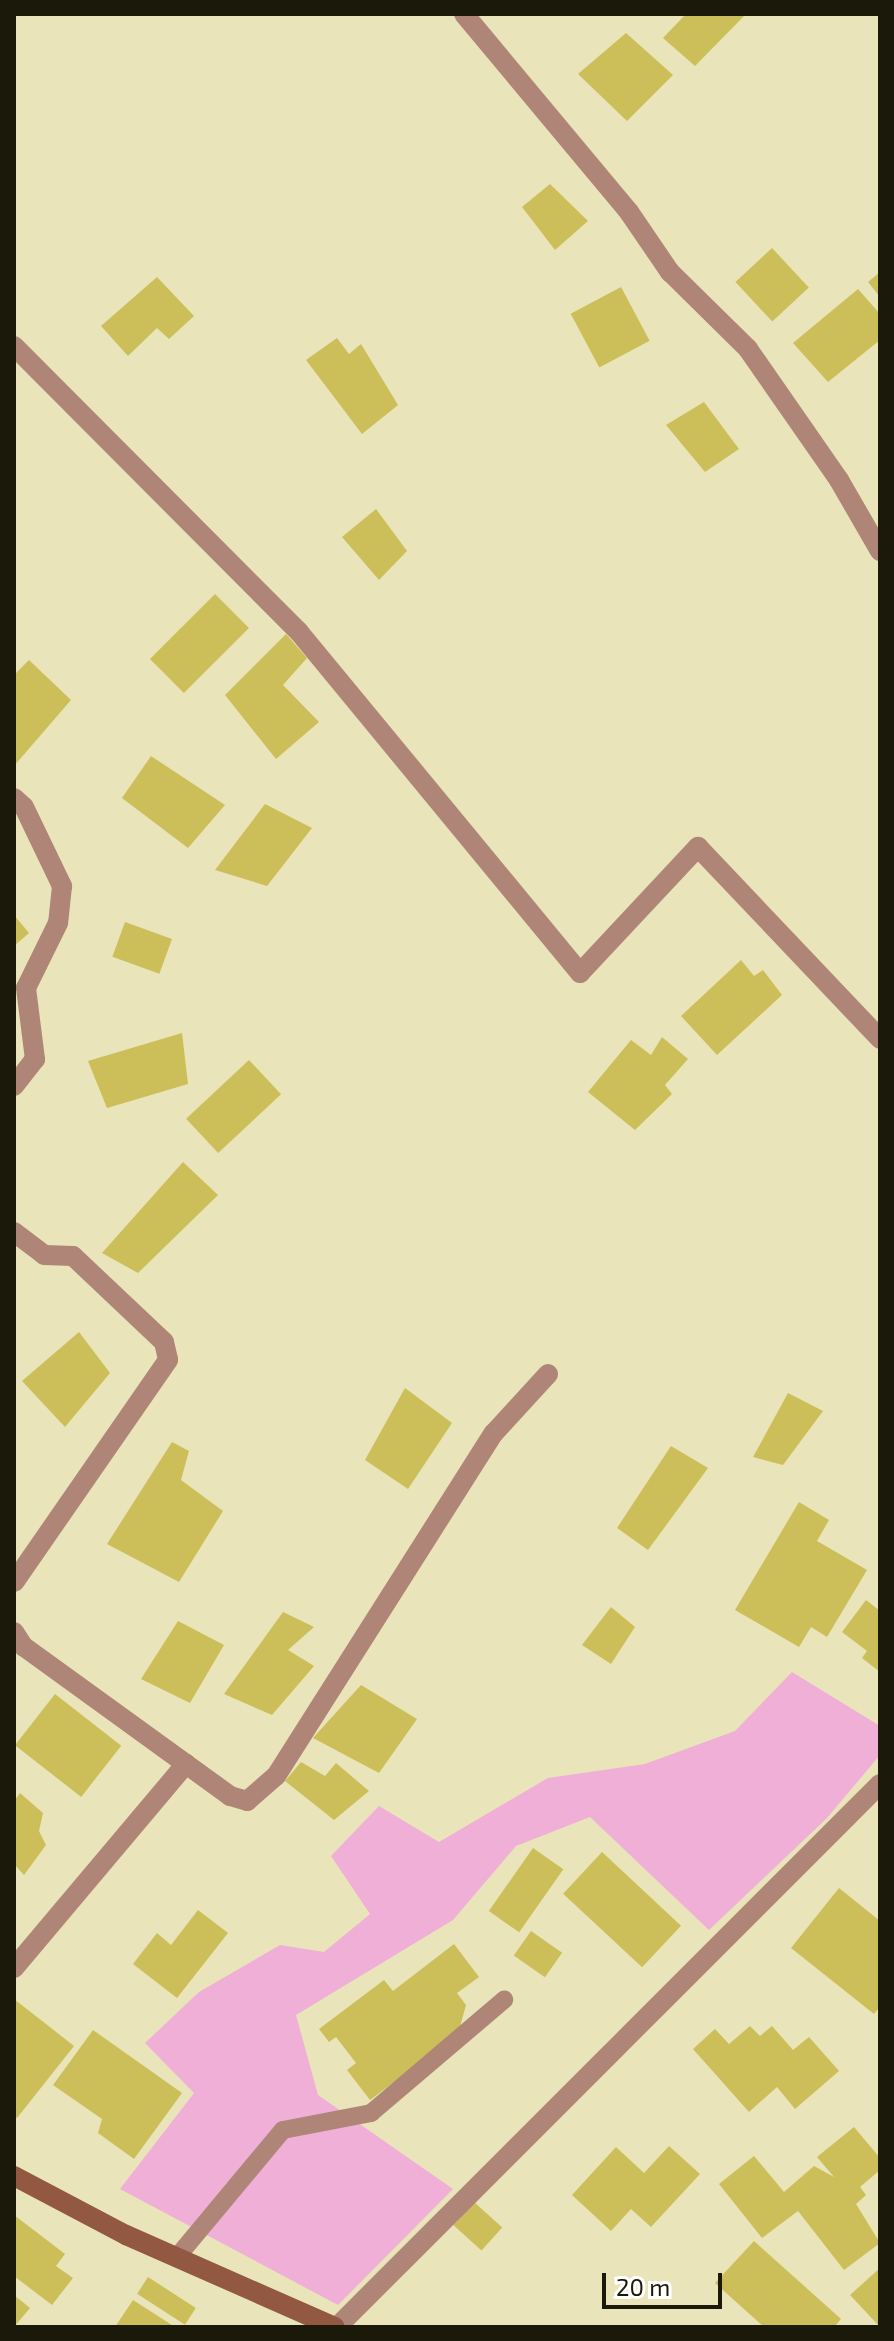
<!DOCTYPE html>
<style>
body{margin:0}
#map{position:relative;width:894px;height:2341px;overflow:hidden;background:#e9e4b9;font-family:"Exo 2",sans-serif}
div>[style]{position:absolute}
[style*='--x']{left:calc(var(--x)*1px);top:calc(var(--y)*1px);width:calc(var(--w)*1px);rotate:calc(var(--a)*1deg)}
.green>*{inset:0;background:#f0afd7}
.building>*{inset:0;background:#ccbf59;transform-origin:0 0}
.lane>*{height:18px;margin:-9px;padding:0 9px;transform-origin:9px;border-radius:9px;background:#ae8576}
.street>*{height:20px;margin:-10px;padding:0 10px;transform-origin:10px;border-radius:10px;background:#ae8576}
.secondary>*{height:20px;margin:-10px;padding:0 10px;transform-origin:10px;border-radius:10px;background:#925842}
span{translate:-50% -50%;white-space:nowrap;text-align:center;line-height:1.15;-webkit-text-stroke:6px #fff;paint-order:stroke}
.frame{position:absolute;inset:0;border:16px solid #1b1909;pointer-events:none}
.scale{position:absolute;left:602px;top:2273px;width:120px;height:36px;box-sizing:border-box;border:4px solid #1b1909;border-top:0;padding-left:10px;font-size:24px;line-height:28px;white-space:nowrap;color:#1b1909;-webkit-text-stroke:6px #fff;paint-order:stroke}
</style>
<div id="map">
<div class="green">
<div style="clip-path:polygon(792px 1672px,880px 1726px,880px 1755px,827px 1818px,709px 1930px,590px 1817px,516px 1846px,453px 1920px,296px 2015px,318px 2095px,453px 2189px,338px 2305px,120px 2189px,194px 2093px,145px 2043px,199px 1992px,280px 1945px,324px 1952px,370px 1914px,331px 1856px,379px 1806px,439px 1842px,548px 1778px,645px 1764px,735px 1731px)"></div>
</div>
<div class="building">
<div style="clip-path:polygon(686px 14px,746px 14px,695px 66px,663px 38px)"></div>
<div style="clip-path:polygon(626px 33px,673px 75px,627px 121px,578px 74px)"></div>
<div style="clip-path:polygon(550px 184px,588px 221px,555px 250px,522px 207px)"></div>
<div style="left:772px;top:248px;width:54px;height:50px;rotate:47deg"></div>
<div style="clip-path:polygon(880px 272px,880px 297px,868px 282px)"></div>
<div style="clip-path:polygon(157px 277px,194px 316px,169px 339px,157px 328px,128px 356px,101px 326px)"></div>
<div style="left:621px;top:287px;width:61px;height:57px;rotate:62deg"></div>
<div style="clip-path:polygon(858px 289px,880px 314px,880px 340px,828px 382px,793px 343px)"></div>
<div style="clip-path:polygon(337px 338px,349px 354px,361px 344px,398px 405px,362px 434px,306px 360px)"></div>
<div style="clip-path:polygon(704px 402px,739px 449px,705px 472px,666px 425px)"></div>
<div style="clip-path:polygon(376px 509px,407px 551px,379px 580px,342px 537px)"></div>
<div style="left:215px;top:594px;width:48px;height:92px;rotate:45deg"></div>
<div style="clip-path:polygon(286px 634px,307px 658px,283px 685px,319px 722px,276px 759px,225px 695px)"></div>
<div style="clip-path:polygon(29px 660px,71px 700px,14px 766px,14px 675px)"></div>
<div style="clip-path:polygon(151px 756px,225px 805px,188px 848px,122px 798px)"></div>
<div style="clip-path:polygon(265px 804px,312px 828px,267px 886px,215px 870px)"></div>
<div style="clip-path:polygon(14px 915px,29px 933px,14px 946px)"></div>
<div style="left:125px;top:922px;width:50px;height:37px;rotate:20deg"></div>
<div style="clip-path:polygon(741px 960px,754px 976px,763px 970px,782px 995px,717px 1055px,681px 1016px)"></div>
<div style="clip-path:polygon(182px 1033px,188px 1084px,107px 1108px,88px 1061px)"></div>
<div style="clip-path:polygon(662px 1037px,688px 1059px,665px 1085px,672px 1094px,635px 1130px,588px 1092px,631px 1040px,651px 1055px)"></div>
<div style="left:249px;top:1060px;width:47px;height:86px;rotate:47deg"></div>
<div style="clip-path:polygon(183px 1162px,218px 1195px,138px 1273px,102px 1253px)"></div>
<div style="clip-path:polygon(79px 1332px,110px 1373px,65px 1427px,22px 1381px)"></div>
<div style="clip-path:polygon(405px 1388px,452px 1423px,408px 1489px,365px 1460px)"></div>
<div style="clip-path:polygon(788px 1393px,823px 1411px,783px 1465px,753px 1457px)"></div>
<div style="clip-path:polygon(172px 1442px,189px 1451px,181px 1480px,223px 1511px,179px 1582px,107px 1544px)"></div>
<div style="clip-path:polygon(671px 1446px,708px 1468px,648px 1550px,617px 1528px)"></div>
<div style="clip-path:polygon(799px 1502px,829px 1520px,817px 1541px,867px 1570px,827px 1637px,811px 1627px,799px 1647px,735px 1610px)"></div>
<div style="clip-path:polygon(866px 1600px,880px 1611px,880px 1672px,862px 1658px,867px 1651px,842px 1632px)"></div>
<div style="clip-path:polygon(611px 1607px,635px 1627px,611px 1664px,582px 1645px)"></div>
<div style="clip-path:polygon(283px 1612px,314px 1627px,288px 1650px,314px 1666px,272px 1715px,224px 1694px)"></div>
<div style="clip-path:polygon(178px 1621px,224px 1645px,190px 1703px,141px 1679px)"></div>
<div style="clip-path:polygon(361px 1685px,417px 1719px,379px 1773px,313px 1738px)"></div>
<div style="left:55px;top:1694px;width:84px;height:65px;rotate:38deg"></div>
<div style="clip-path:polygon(301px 1762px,325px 1776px,336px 1763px,369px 1791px,334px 1820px,285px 1781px)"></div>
<div style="clip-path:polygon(20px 1793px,43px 1813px,39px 1831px,46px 1845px,24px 1875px,14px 1864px,14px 1801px)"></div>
<div style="left:533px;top:1848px;width:37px;height:77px;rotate:35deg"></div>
<div style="left:602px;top:1852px;width:108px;height:57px;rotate:43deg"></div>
<div style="clip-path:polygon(839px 1888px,880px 1921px,880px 2007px,874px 2014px,791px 1948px)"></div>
<div style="clip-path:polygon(198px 1910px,228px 1933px,177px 1998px,133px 1964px,157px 1933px,171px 1945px)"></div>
<div style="left:531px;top:1931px;width:38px;height:30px;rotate:35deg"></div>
<div style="clip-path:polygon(454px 1944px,479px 1977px,457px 1993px,466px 2005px,458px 2034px,370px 2100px,347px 2070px,356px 2063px,336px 2037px,329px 2042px,319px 2029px,384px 1980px,393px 1991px)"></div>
<div style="clip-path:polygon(14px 1999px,74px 2046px,17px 2118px,14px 2116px)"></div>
<div style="clip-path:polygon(750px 2026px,760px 2036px,772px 2026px,793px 2050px,809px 2037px,839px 2071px,795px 2109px,777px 2087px,749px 2112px,693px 2049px,715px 2029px,729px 2044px)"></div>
<div style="clip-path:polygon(93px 2030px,182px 2093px,134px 2159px,98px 2133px,102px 2119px,53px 2085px)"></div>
<div style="clip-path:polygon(854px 2127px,880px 2158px,880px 2170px,860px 2187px,866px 2195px,856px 2204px,880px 2243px,844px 2270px,798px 2211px,762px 2238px,719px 2184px,754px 2156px,784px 2192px,814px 2166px,834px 2177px,817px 2157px)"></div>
<div style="clip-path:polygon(669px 2146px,700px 2174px,651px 2227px,631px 2209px,611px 2231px,572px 2195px,616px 2147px,644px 2173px)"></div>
<div style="left:474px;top:2202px;width:38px;height:31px;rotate:42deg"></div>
<div style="clip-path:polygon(14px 2215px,65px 2254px,56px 2266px,73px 2278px,52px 2305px,14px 2276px)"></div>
<div style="clip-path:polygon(754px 2241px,841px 2319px,834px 2327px,764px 2327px,715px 2283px)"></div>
<div style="clip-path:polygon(880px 2268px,880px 2327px,850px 2295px)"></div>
<div style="left:148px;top:2277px;width:57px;height:20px;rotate:33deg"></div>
<div style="clip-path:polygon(14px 2295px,30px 2308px,14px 2327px)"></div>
<div style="clip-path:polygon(133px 2300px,175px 2327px,115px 2327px)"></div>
</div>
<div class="lane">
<div style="--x:177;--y:2257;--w:165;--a:-50.2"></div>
<div style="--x:283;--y:2130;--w:90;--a:-10.9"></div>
<div style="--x:371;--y:2113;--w:175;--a:-40.4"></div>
</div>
<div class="street">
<div style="--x:464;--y:14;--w:258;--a:50.2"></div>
<div style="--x:629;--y:212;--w:73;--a:55.7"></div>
<div style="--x:670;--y:272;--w:110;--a:44.6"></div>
<div style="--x:748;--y:349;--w:160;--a:55.2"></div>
<div style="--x:839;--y:480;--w:82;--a:60"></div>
<div style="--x:14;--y:346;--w:404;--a:45.1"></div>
<div style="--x:299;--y:632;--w:442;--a:50.5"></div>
<div style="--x:580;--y:973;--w:173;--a:-46.9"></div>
<div style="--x:698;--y:847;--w:265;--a:46.5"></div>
<div style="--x:14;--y:798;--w:13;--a:42"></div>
<div style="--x:24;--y:807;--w:88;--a:64.3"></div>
<div style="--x:62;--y:886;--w:37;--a:96"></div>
<div style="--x:58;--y:923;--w:72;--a:116.2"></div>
<div style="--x:26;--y:988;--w:72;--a:82.8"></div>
<div style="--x:35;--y:1059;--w:34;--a:128"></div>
<div style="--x:14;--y:1232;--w:38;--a:37"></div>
<div style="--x:44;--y:1255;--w:29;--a:2"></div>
<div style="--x:73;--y:1256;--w:125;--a:43.4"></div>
<div style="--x:164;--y:1342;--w:18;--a:77"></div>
<div style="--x:168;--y:1360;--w:270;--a:124.7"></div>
<div style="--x:14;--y:1632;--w:17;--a:57"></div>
<div style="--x:23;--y:1646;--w:256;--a:35.9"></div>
<div style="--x:230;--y:1796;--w:18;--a:16"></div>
<div style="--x:247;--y:1801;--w:38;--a:-41"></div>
<div style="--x:276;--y:1776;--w:406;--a:-57.6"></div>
<div style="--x:494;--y:1433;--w:80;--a:-47.5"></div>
<div style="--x:14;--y:1968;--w:267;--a:-49.9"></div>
<div style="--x:337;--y:2327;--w:768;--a:-45"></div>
</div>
<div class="secondary">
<div style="--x:14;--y:2176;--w:127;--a:27.8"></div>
<div style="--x:126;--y:2235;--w:228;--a:23.8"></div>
</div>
<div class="frame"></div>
<div class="scale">20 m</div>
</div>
